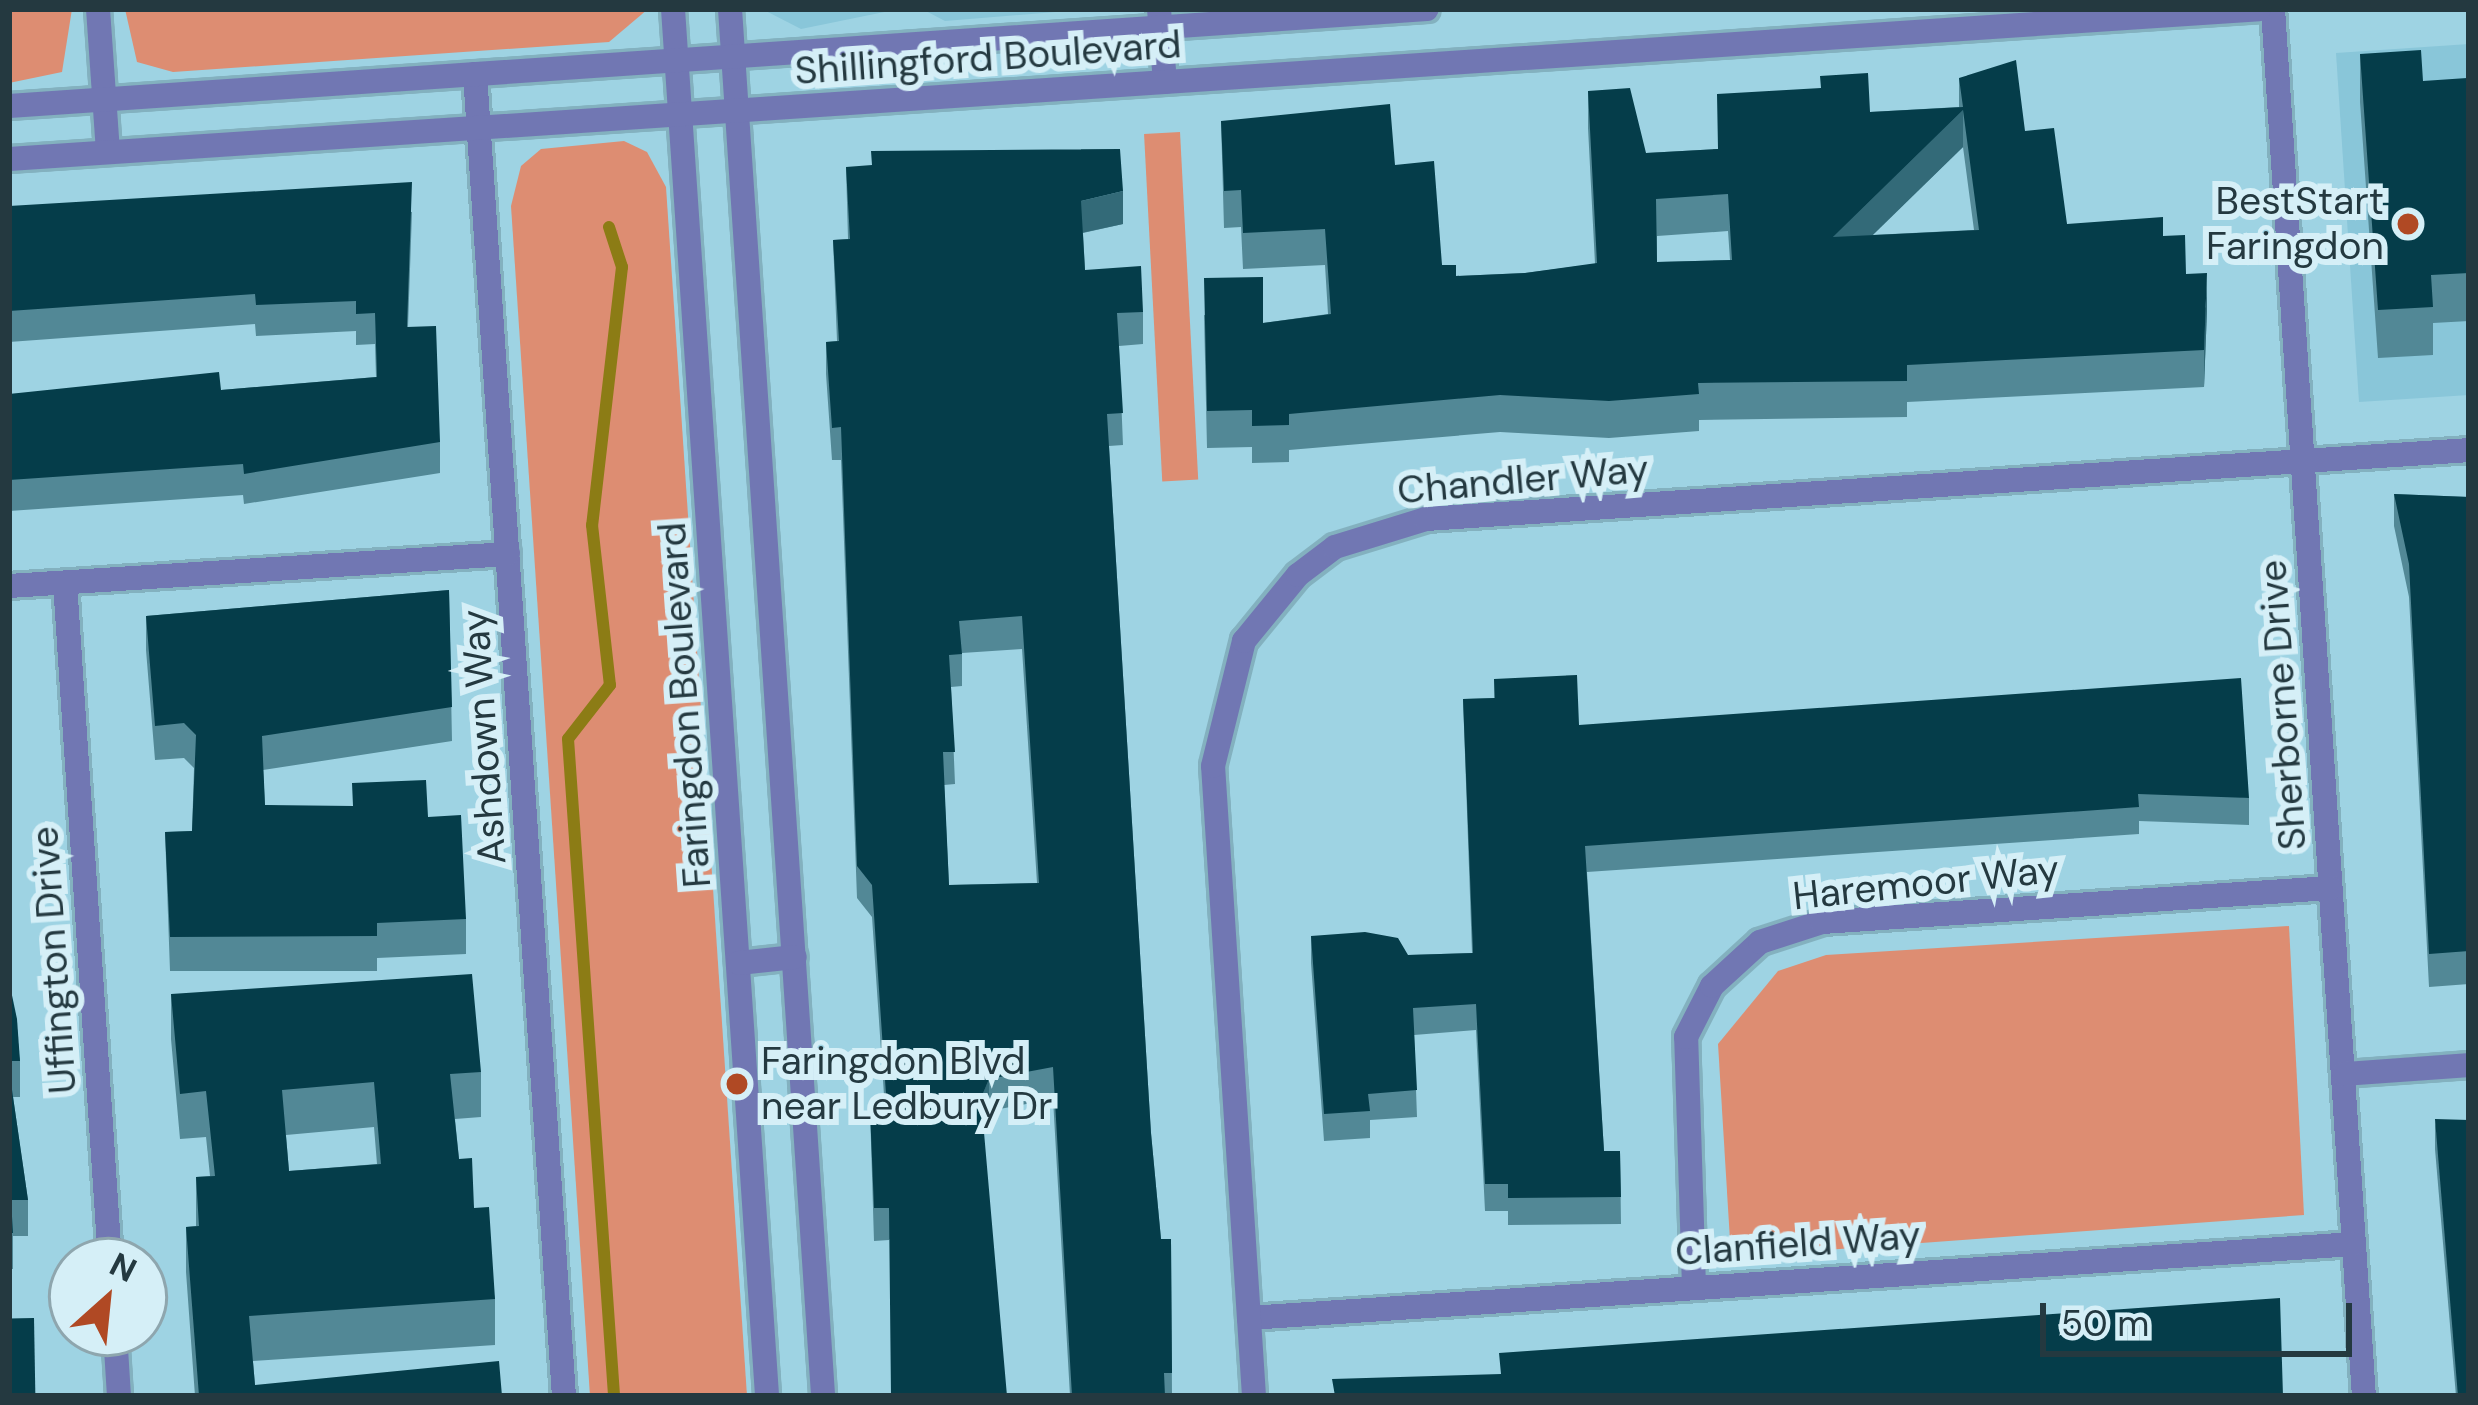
<!DOCTYPE html>
<style>
body{margin:0}
#map{position:relative;width:2478px;height:1405px;overflow:hidden;background:#9ed3e3;font-family:"DM Sans",sans-serif}
div>[style]{position:absolute}
[style*='--x']{left:calc(var(--x)*1px);top:calc(var(--y)*1px);width:calc(var(--w)*1px);rotate:calc(var(--a)*1deg)}
.built>*{inset:0;background:#89c6d9}
.green>*{inset:0;background:#dd8d72;transform-origin:0 0}
.stream>*{height:12px;margin:-6px;padding:0 6px;transform-origin:6px;border-radius:6px;background:#8c7c15}
.roads{filter:drop-shadow(3px 0 #83b1bf) drop-shadow(-3px 0 #83b1bf) drop-shadow(0 3px #83b1bf) drop-shadow(0 -3px #83b1bf)}
.minor>*{height:24px;margin:-12px;padding:0 12px;transform-origin:12px;border-radius:12px;background:#7177b3}
.tertiary>*{height:24px;margin:-12px;padding:0 12px;transform-origin:12px;border-radius:12px;background:#7177b3}
.wall>*{inset:0;background:#528896}
.shaded-wall>*{inset:0;background:#336a78}
.building>*{inset:0;background:#053d4a;transform-origin:0 0}
.dots>*{width:33px;height:33px;translate:-50% -50%;box-sizing:border-box;border:6px solid #d5eff7;border-radius:50%}
span{translate:-50% -50%;white-space:nowrap;text-align:center;line-height:1.15;-webkit-text-stroke:12px #d5eff7;paint-order:stroke}
.street-label{font-size:39px;color:#243940}
.poi-label{font-size:39px;color:#243940}
.right{translate:-100% -50%;text-align:right}
.left{translate:0 -50%;text-align:left}
.frame{position:absolute;inset:0;border:12px solid #243940;pointer-events:none}
.north{position:absolute;left:48px;top:1237px;width:120px;height:120px;box-sizing:border-box;background:#d5eff7;border:3px solid #8ea6ae;border-radius:50%;rotate:27deg;font-size:33px;font-weight:700;line-height:48px;text-align:center;color:#243940}
.north::after{content:'';display:block;margin:auto;width:42px;height:54px;background:#b04924;clip-path:polygon(50% 0,100% 100%,50% 72%,0 100%)}
.scale{position:absolute;left:2040px;top:1303px;width:312px;height:54px;box-sizing:border-box;border:6px solid #243940;border-top:0;padding-left:15px;font-size:36px;line-height:42px;white-space:nowrap;color:#243940;-webkit-text-stroke:9px #d5eff7;paint-order:stroke}
</style>
<div id="map">
<div class="built">
<div style="clip-path:polygon(762px 9px,899px 9px,801px 29px)"></div>
<div style="clip-path:polygon(922px 9px,1092px 9px,945px 21px)"></div>
<div style="clip-path:polygon(2469px 44px,2469px 395px,2359px 402px,2336px 53px)"></div>
</div>
<div class="green">
<div style="clip-path:polygon(9px 9px,72px 9px,62px 72px,9px 83px)"></div>
<div style="clip-path:polygon(125px 9px,648px 9px,609px 42px,173px 72px,137px 62px)"></div>
<div style="left:1180px;top:132px;width:348px;height:36px;rotate:87deg"></div>
<div style="clip-path:polygon(624px 141px,647px 152px,666px 187px,747px 1396px,590px 1396px,511px 206px,521px 166px,541px 149px)"></div>
<div style="clip-path:polygon(2289px 926px,2304px 1215px,1731px 1257px,1718px 1044px,1778px 971px,1826px 955px)"></div>
</div>
<div class="stream">
<div style="--x:609;--y:227;--w:42;--a:72"></div>
<div style="--x:622;--y:267;--w:260;--a:96.6"></div>
<div style="--x:592;--y:525;--w:161;--a:83.6"></div>
<div style="--x:610;--y:685;--w:68;--a:127.9"></div>
<div style="--x:568;--y:739;--w:659;--a:85.99"></div>
</div>
<div class="roads">
<div class="minor">
<div style="--x:98;--y:9;--w:143;--a:86"></div>
<div style="--x:1159;--y:9;--w:73;--a:85.3"></div>
<div style="--x:2273;--y:9;--w:1390;--a:86.25"></div>
<div style="--x:475;--y:74;--w:1325;--a:86.15"></div>
<div style="--x:65;--y:583;--w:679;--a:86.2"></div>
<div style="--x:9;--y:586;--w:500;--a:-3.67"></div>
<div style="--x:2344;--y:1074;--w:125;--a:-4.1"></div>
<div style="--x:1694;--y:1287;--w:250;--a:-91.8"></div>
<div style="--x:1686;--y:1037;--w:57;--a:-63"></div>
<div style="--x:1712;--y:986;--w:65;--a:-42.5"></div>
<div style="--x:1760;--y:942;--w:65;--a:-17.9"></div>
<div style="--x:1822;--y:922;--w:509;--a:-3.83"></div>
<div style="--x:1249;--y:1318;--w:1106;--a:-3.83"></div>
<div style="--x:115;--y:1333;--w:63;--a:86.4"></div>
<div style="--x:1254;--y:1396;--w:631;--a:-93.72"></div>
<div style="--x:1213;--y:766;--w:129;--a:-76.1"></div>
<div style="--x:1244;--y:641;--w:85;--a:-50.7"></div>
<div style="--x:1298;--y:575;--w:46;--a:-37.1"></div>
<div style="--x:1335;--y:547;--w:95;--a:-17.1"></div>
<div style="--x:1426;--y:519;--w:1045;--a:-3.78"></div>
</div>
<div class="tertiary">
<div style="--x:673;--y:9;--w:1390;--a:86.12"></div>
<div style="--x:730;--y:9;--w:1390;--a:86.16"></div>
<div style="--x:9;--y:106;--w:1421;--a:-3.91"></div>
<div style="--x:9;--y:159;--w:2255;--a:-3.81"></div>
<div style="--x:739;--y:963;--w:56;--a:-6.1"></div>
</div>
</div>
<div class="wall">
<div style="clip-path:polygon(2360px 54px,2469px 101px,2469px 321px,2433px 323px,2433px 355px,2378px 358px,2360px 102px)"></div>
<div style="clip-path:polygon(evenodd,1959px 78px,2025px 131px,2067px 224px,2163px 236px,2207px 310px,2204px 387px,1907px 402px,1907px 417px,1699px 420px,1699px 431px,1609px 438px,1500px 432px,1289px 450px,1289px 462px,1252px 463px,1252px 447px,1207px 448px,1204px 315px,1263px 323px,1328px 314px,1325px 265px,1243px 269px,1241px 227px,1224px 228px,1221px 121px,1395px 165px,1442px 265px,1456px 276px,1525px 273px,1595px 264px,1588px 128px,1588px 91px,1646px 153px,1718px 149px,1870px 112px,1959px 107px,1959px 78px,1963px 147px,1974px 230px,1872px 235px,1963px 147px,1959px 78px,1728px 231px,1730px 260px,1657px 262px,1657px 236px,1728px 231px)"></div>
<div style="clip-path:polygon(evenodd,846px 167px,1123px 224px,1083px 233px,1085px 270px,1143px 312px,1143px 344px,1119px 346px,1123px 445px,1109px 446px,1151px 1133px,1161px 1239px,1171px 1239px,1172px 1396px,1070px 1396px,1053px 1099px,989px 1111px,889px 1240px,874px 1241px,870px 1110px,885px 1110px,872px 917px,857px 898px,841px 460px,832px 460px,826px 374px,826px 342px,837px 341px,833px 240px,848px 239px,846px 167px,1022px 649px,1037px 883px,949px 885px,944px 785px,955px 784px,951px 687px,962px 686px,962px 653px,1022px 649px)"></div>
<div style="clip-path:polygon(9px 206px,412px 212px,408px 327px,440px 442px,440px 473px,244px 504px,243px 495px,9px 511px,9px 394px,221px 390px,376px 377px,375px 344px,356px 345px,356px 331px,256px 336px,255px 324px,9px 342px)"></div>
<div style="clip-path:polygon(2394px 494px,2469px 497px,2469px 984px,2429px 987px,2409px 597px,2394px 526px)"></div>
<div style="clip-path:polygon(449px 590px,452px 741px,263px 770px,265px 805px,428px 817px,466px 919px,466px 954px,377px 958px,377px 971px,170px 971px,165px 832px,192px 831px,194px 768px,184px 758px,155px 760px,146px 650px,146px 616px)"></div>
<div style="clip-path:polygon(1494px 679px,1579px 725px,2249px 798px,2249px 825px,2139px 821px,2139px 834px,1587px 872px,1604px 1151px,1620px 1151px,1621px 1224px,1508px 1225px,1508px 1211px,1485px 1211px,1476px 1030px,1414px 1035px,1417px 1117px,1370px 1120px,1370px 1138px,1324px 1141px,1311px 963px,1311px 936px,1408px 955px,1472px 953px,1463px 699px,1494px 698px)"></div>
<div style="clip-path:polygon(9px 981px,20px 1061px,20px 1097px,13px 1097px,28px 1200px,28px 1236px,13px 1236px,13px 1269px,9px 1269px)"></div>
<div style="clip-path:polygon(evenodd,171px 994px,481px 1072px,481px 1117px,455px 1119px,459px 1159px,474px 1208px,495px 1299px,495px 1345px,253px 1361px,255px 1385px,502px 1396px,195px 1396px,186px 1272px,186px 1227px,196px 1226px,196px 1177px,210px 1176px,206px 1137px,180px 1139px,171px 1039px,171px 994px,374px 1127px,377px 1164px,289px 1171px,286px 1135px,374px 1127px)"></div>
<div style="clip-path:polygon(2435px 1119px,2469px 1396px,2456px 1396px,2435px 1149px)"></div>
</div>
<div class="shaded-wall">
<div style="clip-path:polygon(1963px 110px,1963px 147px,1833px 274px,1833px 237px)"></div>
<div style="clip-path:polygon(1123px 191px,1123px 224px,1081px 233px,1081px 201px)"></div>
<div style="clip-path:polygon(2207px 273px,2207px 310px,2204px 387px,2204px 350px)"></div>
<div style="clip-path:polygon(989px 1079px,989px 1111px,981px 1130px,981px 1098px)"></div>
</div>
<div class="building">
<div style="clip-path:polygon(2421px 50px,2423px 81px,2467px 78px,2469px 273px,2431px 275px,2433px 307px,2378px 310px,2360px 54px)"></div>
<div style="clip-path:polygon(evenodd,2016px 60px,2025px 131px,2054px 128px,2067px 224px,2163px 217px,2163px 236px,2185px 235px,2186px 274px,2207px 273px,2204px 350px,1907px 365px,1907px 381px,1698px 383px,1699px 394px,1609px 401px,1500px 395px,1289px 414px,1289px 425px,1252px 426px,1252px 410px,1207px 411px,1204px 278px,1263px 277px,1263px 323px,1331px 314px,1325px 229px,1243px 233px,1241px 190px,1224px 191px,1221px 121px,1390px 104px,1395px 165px,1434px 161px,1442px 265px,1456px 265px,1456px 276px,1525px 273px,1597px 263px,1588px 91px,1630px 88px,1646px 153px,1718px 149px,1717px 94px,1821px 88px,1820px 76px,1868px 73px,1870px 112px,1963px 107px,1959px 78px,2016px 60px,1963px 110px,1979px 230px,1833px 237px,1963px 110px,2016px 60px,1728px 194px,1732px 260px,1657px 262px,1656px 199px,1728px 194px)"></div>
<div style="clip-path:polygon(evenodd,1120px 149px,1123px 191px,1081px 201px,1085px 270px,1141px 266px,1143px 312px,1117px 313px,1123px 413px,1107px 414px,1151px 1133px,1161px 1239px,1171px 1239px,1172px 1373px,1164px 1373px,1165px 1396px,1072px 1396px,1053px 1067px,989px 1079px,981px 1098px,1007px 1396px,891px 1396px,889px 1208px,874px 1208px,870px 1110px,887px 1109px,872px 885px,857px 866px,841px 427px,832px 428px,826px 342px,839px 341px,833px 240px,850px 239px,846px 167px,872px 165px,871px 151px,1120px 149px,1022px 616px,1039px 883px,949px 885px,943px 752px,955px 752px,949px 655px,962px 654px,959px 621px,1022px 616px)"></div>
<div style="clip-path:polygon(412px 182px,407px 327px,436px 326px,440px 442px,244px 474px,243px 464px,9px 480px,9px 394px,219px 372px,221px 390px,377px 377px,375px 313px,356px 314px,356px 301px,256px 305px,255px 294px,9px 311px,9px 206px)"></div>
<div style="clip-path:polygon(2394px 494px,2469px 497px,2469px 951px,2429px 954px,2409px 564px)"></div>
<div style="clip-path:polygon(449px 590px,452px 707px,262px 736px,265px 805px,353px 806px,352px 783px,426px 780px,428px 817px,461px 815px,466px 919px,377px 923px,377px 936px,170px 937px,165px 832px,192px 831px,196px 735px,184px 723px,155px 726px,146px 616px)"></div>
<div style="clip-path:polygon(1577px 675px,1579px 725px,2241px 678px,2249px 798px,2138px 794px,2139px 807px,1585px 846px,1604px 1151px,1620px 1151px,1621px 1197px,1508px 1198px,1508px 1184px,1485px 1184px,1476px 1004px,1413px 1008px,1417px 1090px,1368px 1094px,1370px 1111px,1324px 1114px,1311px 936px,1365px 932px,1398px 938px,1408px 955px,1473px 953px,1463px 699px,1495px 698px,1494px 679px)"></div>
<div style="clip-path:polygon(evenodd,472px 974px,481px 1072px,450px 1074px,459px 1159px,472px 1158px,474px 1208px,489px 1207px,495px 1299px,249px 1316px,255px 1385px,499px 1361px,502px 1396px,199px 1396px,186px 1227px,199px 1226px,196px 1177px,215px 1176px,206px 1091px,180px 1094px,171px 994px,472px 974px,374px 1082px,381px 1164px,289px 1171px,282px 1090px,374px 1082px)"></div>
<div style="clip-path:polygon(9px 981px,17px 1019px,20px 1061px,9px 1061px)"></div>
<div style="clip-path:polygon(9px 1069px,28px 1200px,11px 1200px,13px 1233px,9px 1233px)"></div>
<div style="clip-path:polygon(2435px 1119px,2469px 1120px,2469px 1396px,2458px 1396px)"></div>
<div style="clip-path:polygon(2280px 1298px,2283px 1396px,1335px 1396px,1332px 1379px,1501px 1374px,1499px 1353px)"></div>
<div style="left:34px;top:1318px;width:78px;height:25px;rotate:89deg"></div>
</div>
<div class="dots">
<div style="left:2408px;top:224px;background:#b04924"></div>
<div style="left:737px;top:1084px;background:#b04924"></div>
</div>
<div class="street-label">
<span style="left:988px;top:58px;rotate:-4deg">Shillingford Boulevard</span>
<span style="left:1523px;top:480px;rotate:-5deg">Chandler Way</span>
<span style="left:685px;top:705px;rotate:-94deg">Faringdon Boulevard</span>
<span style="left:2283px;top:705px;rotate:-94deg">Sherborne Drive</span>
<span style="left:484px;top:737px;rotate:-94deg">Ashdown Way</span>
<span style="left:1926px;top:883px;rotate:-6deg">Haremoor Way</span>
<span style="left:54px;top:960px;rotate:-94deg">Uffington Drive</span>
<span style="left:1798px;top:1244px;rotate:-4deg">Clanfield Way</span>
</div>
<div class="poi-label">
<span class="right" style="left:2384px;top:224px">BestStart<br>Faringdon</span>
<span class="left" style="left:761px;top:1084px">Faringdon Blvd<br>near Ledbury Dr</span>
</div>
<div class="frame"></div>
<div class="north">N</div>
<div class="scale">50 m</div>
</div>
